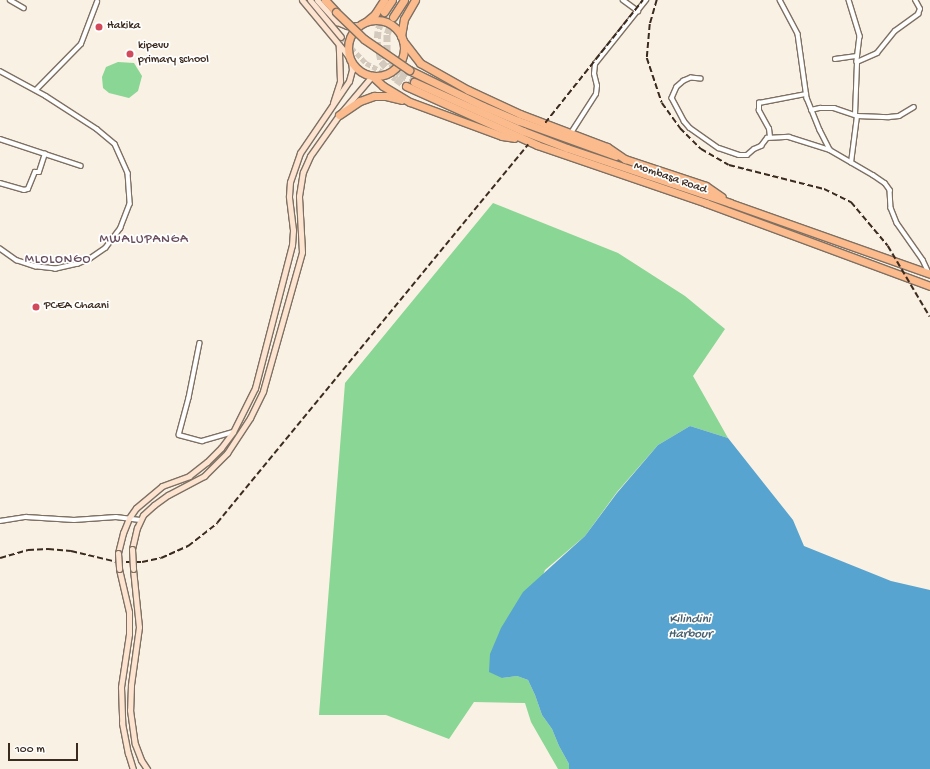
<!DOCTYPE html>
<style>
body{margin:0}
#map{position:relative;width:930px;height:769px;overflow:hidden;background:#f9f1e3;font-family:"Gochi Hand",sans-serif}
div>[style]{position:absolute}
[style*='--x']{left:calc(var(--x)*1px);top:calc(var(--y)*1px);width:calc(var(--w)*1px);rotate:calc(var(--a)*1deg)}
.green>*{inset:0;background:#89d695}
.water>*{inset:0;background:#58a4d0}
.secondary-tunnel>*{height:5px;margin-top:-2.5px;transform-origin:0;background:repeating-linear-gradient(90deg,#d3c9bc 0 5px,transparent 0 7.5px)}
.highway-tunnel>*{height:7px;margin-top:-3.5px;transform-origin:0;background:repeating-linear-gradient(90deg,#d3c9bc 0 7px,transparent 0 10.5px)}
.roads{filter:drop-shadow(1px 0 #7e7063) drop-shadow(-1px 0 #7e7063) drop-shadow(0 1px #7e7063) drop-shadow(0 -1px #7e7063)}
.street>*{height:3.5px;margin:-1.75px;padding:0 1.75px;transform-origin:1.75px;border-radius:1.75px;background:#fff}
.secondary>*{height:5px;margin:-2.5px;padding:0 2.5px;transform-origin:2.5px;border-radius:2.5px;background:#fde4d1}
.highway>*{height:7px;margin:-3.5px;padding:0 3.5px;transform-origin:3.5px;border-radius:3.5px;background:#fbbb8d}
.highway>.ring{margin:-3.5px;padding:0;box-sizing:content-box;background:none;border:7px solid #fbbb8d;border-radius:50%}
.rail>*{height:1.5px;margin-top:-0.75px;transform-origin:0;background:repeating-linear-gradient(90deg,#3b2a1e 0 6px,transparent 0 9px)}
.bridges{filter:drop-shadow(1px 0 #7e7063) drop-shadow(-1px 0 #7e7063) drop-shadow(0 1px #7e7063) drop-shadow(0 -1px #7e7063)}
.secondary-bridge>*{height:5px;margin:-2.5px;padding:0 2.5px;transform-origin:2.5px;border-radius:2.5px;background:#fde4d1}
.highway-bridge>*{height:7px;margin:-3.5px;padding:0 3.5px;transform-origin:3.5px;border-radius:3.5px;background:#fbbb8d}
.dots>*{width:11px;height:11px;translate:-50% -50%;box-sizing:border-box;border:2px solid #fff;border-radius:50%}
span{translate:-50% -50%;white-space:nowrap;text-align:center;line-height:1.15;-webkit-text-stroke:3.5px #fff;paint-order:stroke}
.poi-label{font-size:12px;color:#3b2a1e}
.left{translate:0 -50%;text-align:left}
.street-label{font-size:12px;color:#3b2a1e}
.neighbourhood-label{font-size:13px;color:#6a505f;letter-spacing:1px}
.water-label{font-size:13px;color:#48616e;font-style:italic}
.scale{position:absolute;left:8px;top:743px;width:70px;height:18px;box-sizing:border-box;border:2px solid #3b2a1e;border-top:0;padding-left:5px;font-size:12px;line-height:14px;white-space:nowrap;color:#3b2a1e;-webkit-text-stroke:3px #fff;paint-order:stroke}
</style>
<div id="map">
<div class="green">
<div style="clip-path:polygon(118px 62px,134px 63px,142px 76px,138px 91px,129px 98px,109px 93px,103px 88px,102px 77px,106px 67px)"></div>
<div style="clip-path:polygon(493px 203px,618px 253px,685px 296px,725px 329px,693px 376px,728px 438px,690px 426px,658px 445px,617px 492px,585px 536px,545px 570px,502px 678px,517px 676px,528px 680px,535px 695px,542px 715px,552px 729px,559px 746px,569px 764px,569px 769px,558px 769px,531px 722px,525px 703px,474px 702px,449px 739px,386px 715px,319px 715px,345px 383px)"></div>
</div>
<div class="water">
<div style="clip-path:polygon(690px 426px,728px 438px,793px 520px,804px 546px,891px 581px,930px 590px,930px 769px,569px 769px,569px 764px,559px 746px,552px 729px,542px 715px,535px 695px,528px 680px,517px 676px,502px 678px,489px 672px,490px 654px,501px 628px,523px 592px,585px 536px,617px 493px,658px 445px)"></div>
</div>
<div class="secondary-tunnel">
<div style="--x:341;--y:37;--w:36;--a:46"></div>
<div style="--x:366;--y:63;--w:34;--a:28"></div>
</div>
<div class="highway-tunnel">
<div style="--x:384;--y:12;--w:20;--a:108"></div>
<div style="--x:378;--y:31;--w:11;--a:95"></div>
<div style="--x:377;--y:42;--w:19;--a:78"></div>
<div style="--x:381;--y:61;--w:23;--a:50"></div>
<div style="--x:396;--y:79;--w:12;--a:35"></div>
<div style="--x:393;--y:17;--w:18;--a:109"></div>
<div style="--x:387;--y:34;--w:18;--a:90"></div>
<div style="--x:387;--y:52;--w:12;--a:70"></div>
<div style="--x:391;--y:63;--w:14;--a:51"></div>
<div style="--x:400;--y:74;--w:16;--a:30"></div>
</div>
<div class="roads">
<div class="street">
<div style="--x:10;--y:0;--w:16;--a:30"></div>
<div style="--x:623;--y:0;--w:19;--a:36"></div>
<div style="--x:780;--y:0;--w:38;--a:62"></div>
<div style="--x:798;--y:34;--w:65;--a:82"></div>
<div style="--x:807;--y:98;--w:35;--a:68"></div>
<div style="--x:820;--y:130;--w:22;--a:63"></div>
<div style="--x:849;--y:0;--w:38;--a:73"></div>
<div style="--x:860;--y:36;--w:26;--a:97"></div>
<div style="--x:835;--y:59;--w:22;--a:-8"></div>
<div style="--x:0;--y:71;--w:52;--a:28.5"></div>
<div style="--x:46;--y:96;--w:61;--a:32.9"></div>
<div style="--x:97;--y:129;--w:23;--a:40"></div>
<div style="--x:115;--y:144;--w:32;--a:66"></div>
<div style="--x:128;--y:173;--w:31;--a:86"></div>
<div style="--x:130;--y:204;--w:26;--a:111"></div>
<div style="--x:121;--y:228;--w:25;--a:127"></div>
<div style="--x:106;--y:248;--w:19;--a:145"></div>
<div style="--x:90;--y:259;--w:13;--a:157"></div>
<div style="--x:78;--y:264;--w:23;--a:167"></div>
<div style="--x:56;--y:269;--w:20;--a:-174"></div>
<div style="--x:36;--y:267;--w:20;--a:-162"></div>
<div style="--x:17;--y:261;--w:21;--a:-145"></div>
<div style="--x:701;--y:79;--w:10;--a:-174"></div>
<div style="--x:691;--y:78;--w:8;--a:157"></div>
<div style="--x:684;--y:81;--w:9;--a:139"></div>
<div style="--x:677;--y:87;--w:12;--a:114"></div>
<div style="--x:672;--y:98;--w:26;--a:62"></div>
<div style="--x:684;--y:121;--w:9;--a:49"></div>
<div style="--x:690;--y:128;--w:35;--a:35"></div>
<div style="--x:719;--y:148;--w:21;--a:19"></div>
<div style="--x:739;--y:155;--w:8;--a:0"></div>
<div style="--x:747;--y:155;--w:9;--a:-41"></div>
<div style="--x:754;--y:149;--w:8;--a:-23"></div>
<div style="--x:761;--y:146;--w:10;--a:-53"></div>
<div style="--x:767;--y:138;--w:22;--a:-3"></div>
<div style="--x:789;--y:137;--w:43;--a:17.6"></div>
<div style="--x:830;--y:150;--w:50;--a:30.2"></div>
<div style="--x:873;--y:175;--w:14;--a:34"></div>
<div style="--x:885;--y:183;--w:9;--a:54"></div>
<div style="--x:890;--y:190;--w:18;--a:87"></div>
<div style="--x:891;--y:208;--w:16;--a:68"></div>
<div style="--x:897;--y:223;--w:45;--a:54.9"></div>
<div style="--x:923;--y:260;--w:14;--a:65"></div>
<div style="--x:36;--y:90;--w:64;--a:-45.6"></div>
<div style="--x:81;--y:44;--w:45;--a:-69.1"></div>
<div style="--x:811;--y:110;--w:9;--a:-13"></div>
<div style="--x:820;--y:108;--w:14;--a:0"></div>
<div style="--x:834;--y:108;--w:24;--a:19"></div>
<div style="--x:857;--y:116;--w:32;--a:2"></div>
<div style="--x:889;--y:117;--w:10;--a:-6"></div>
<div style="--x:899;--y:116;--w:17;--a:-31"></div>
<div style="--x:855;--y:115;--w:53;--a:-87.8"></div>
<div style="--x:857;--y:62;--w:22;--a:-24"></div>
<div style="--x:877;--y:53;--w:28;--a:-51"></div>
<div style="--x:895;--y:31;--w:29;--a:-36"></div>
<div style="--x:918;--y:14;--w:5;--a:-68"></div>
<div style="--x:920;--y:9;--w:10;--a:-119"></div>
<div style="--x:571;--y:133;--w:46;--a:-57.3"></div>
<div style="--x:596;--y:94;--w:8;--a:-83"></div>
<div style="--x:597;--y:86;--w:12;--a:-104"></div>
<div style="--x:594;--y:74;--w:10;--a:-84"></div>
<div style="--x:595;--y:64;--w:82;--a:-51.4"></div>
<div style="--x:770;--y:137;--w:8;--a:-97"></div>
<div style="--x:769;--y:129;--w:21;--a:-119"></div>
<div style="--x:759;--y:111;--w:8;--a:-90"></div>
<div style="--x:759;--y:103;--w:48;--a:-10.8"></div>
<div style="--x:0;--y:139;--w:85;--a:18.4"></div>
<div style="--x:851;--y:163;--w:47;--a:-82.7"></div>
<div style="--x:0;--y:183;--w:25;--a:16"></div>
<div style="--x:24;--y:190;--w:4;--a:-14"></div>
<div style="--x:28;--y:189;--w:18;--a:-68"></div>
<div style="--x:35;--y:172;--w:4;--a:0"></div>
<div style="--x:39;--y:172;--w:19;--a:-72"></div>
<div style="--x:200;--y:343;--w:56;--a:101.3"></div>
<div style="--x:189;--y:398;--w:38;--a:105"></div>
<div style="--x:179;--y:435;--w:24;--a:15"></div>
<div style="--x:202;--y:441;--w:32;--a:-16"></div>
<div style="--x:0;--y:521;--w:26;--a:-9"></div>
<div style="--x:26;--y:517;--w:48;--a:3.6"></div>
<div style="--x:74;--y:520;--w:42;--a:-4.1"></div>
<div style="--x:116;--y:517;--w:24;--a:7"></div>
</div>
<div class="secondary">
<div style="--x:310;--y:0;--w:48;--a:50"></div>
<div style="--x:317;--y:0;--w:30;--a:48"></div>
<div style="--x:337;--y:22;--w:11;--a:22"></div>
<div style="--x:347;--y:26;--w:13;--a:-4"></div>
<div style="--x:333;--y:103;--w:23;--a:-72"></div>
<div style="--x:340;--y:81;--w:36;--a:-92"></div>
<div style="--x:132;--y:549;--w:22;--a:-77"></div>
<div style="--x:137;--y:528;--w:14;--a:-65"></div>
<div style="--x:143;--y:515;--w:15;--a:-42"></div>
<div style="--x:154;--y:505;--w:17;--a:-36"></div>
<div style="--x:168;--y:495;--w:41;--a:-27.8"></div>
<div style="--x:204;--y:476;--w:33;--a:-45"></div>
<div style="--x:227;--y:453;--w:42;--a:-56.7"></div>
<div style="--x:250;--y:418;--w:30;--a:-64"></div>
<div style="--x:263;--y:391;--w:144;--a:-74.3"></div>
<div style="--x:302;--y:252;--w:56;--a:-93.1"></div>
<div style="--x:299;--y:196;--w:24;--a:-81"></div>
<div style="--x:303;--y:172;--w:17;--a:-66"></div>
<div style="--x:310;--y:156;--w:50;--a:-54.7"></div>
<div style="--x:339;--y:115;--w:51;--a:-49.8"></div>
<div style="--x:118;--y:553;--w:21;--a:-76"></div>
<div style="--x:123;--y:533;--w:16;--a:-68"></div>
<div style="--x:129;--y:518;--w:12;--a:-55"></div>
<div style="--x:136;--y:508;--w:34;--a:-40"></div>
<div style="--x:162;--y:486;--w:29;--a:-20"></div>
<div style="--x:189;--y:476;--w:23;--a:-38"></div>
<div style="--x:207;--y:462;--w:20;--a:-45"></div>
<div style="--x:221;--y:448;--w:20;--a:-53"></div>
<div style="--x:233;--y:432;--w:49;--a:-63.4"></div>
<div style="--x:255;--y:388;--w:148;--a:-75.5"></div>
<div style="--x:292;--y:245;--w:15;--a:-86"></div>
<div style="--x:293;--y:230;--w:34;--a:-97"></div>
<div style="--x:289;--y:196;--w:14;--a:-86"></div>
<div style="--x:290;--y:182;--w:31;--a:-71"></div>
<div style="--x:300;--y:153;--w:87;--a:-55.8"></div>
<div style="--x:349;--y:81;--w:11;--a:-75"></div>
<div style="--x:352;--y:70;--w:10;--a:-96"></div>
<div style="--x:351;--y:60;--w:9;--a:-126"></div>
<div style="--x:346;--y:53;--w:69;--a:-129.7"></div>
<div style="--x:119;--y:569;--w:44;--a:76.9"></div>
<div style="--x:129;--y:612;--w:22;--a:90"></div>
<div style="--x:129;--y:634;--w:54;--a:98.6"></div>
<div style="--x:121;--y:687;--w:36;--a:88"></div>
<div style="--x:122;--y:723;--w:31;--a:79"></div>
<div style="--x:128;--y:753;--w:17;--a:73"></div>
<div style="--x:133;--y:569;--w:58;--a:84.1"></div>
<div style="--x:139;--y:627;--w:59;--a:97.9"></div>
<div style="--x:131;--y:685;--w:25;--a:92"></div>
<div style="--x:130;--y:710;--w:34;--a:82"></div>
<div style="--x:135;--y:744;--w:17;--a:69"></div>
<div style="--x:141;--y:760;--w:11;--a:56"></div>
</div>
<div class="highway">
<div style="--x:325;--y:0;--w:16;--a:47"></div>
<div style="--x:384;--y:12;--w:14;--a:-56"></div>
<div style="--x:393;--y:17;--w:20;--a:-57"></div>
<div class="ring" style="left:348px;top:20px;width:49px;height:49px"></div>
<div style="--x:367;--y:21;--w:11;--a:-41"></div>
<div style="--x:375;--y:14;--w:17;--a:-57"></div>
<div style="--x:401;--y:36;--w:17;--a:-80"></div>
<div style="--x:404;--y:19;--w:22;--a:-60"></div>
<div style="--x:403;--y:41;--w:28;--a:52"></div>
<div style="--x:420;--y:63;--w:55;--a:29.4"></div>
<div style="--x:468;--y:90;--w:57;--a:24.8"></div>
<div style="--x:520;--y:114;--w:93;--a:20.8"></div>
<div style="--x:607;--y:147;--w:22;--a:34"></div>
<div style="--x:625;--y:159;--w:85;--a:18.4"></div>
<div style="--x:706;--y:186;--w:19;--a:35"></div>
<div style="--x:409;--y:70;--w:82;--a:25.9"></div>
<div style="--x:483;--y:106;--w:39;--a:23"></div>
<div style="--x:519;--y:121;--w:103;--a:19.8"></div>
<div style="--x:372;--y:76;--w:15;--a:42"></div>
<div style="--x:383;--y:86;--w:31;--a:31"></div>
<div style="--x:410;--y:102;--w:98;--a:20.3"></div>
<div style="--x:502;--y:136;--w:12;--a:9"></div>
<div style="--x:414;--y:82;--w:120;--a:24.2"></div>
<div style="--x:523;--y:131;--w:47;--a:21.1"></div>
<div style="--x:567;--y:148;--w:172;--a:18.6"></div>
<div style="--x:730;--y:203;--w:212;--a:19.5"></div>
<div style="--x:406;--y:86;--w:144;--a:24.2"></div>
<div style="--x:537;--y:145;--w:179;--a:18.9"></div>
<div style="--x:706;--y:203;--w:239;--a:20.3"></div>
<div style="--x:339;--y:115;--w:25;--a:-34"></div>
<div style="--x:360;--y:101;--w:15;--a:-20"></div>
<div style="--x:374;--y:96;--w:12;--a:0"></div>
<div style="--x:386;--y:96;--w:16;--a:14"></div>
</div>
</div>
<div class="rail">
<div style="--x:657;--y:0;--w:25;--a:106"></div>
<div style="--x:650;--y:24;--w:34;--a:95"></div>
<div style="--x:647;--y:58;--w:47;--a:71.6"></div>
<div style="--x:662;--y:103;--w:31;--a:54"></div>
<div style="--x:680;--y:128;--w:30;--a:45"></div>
<div style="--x:701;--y:149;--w:32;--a:30"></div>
<div style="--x:729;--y:165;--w:98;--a:14.2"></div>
<div style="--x:824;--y:189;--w:30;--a:26"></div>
<div style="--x:851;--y:202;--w:57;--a:49.9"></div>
<div style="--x:888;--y:246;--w:82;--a:59.4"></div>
<div style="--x:545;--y:123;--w:157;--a:-51.5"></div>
<div style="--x:0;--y:558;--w:29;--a:-16"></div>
<div style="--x:28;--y:550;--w:20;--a:-3"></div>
<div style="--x:48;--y:549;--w:23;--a:5"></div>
<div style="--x:71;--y:551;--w:47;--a:13.4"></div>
<div style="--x:117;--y:562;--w:25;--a:0"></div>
<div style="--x:142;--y:562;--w:19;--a:-12"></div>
<div style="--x:161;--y:558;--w:30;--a:-24"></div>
<div style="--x:188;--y:546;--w:37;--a:-38"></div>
<div style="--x:217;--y:523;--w:490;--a:-50.6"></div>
</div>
<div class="bridges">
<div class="secondary-bridge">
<div style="--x:132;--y:549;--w:20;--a:87"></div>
<div style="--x:118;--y:553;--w:16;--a:86"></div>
</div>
<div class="highway-bridge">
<div style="--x:336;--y:12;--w:39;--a:44"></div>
<div style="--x:364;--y:39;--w:55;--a:34.6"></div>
</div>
</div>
<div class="dots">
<div style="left:99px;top:27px;background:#d1495b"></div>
<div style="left:130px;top:54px;background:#d1495b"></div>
<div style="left:36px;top:307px;background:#d1495b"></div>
</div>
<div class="poi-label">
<span class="left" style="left:107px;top:27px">Hakika</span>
<span class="left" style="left:138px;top:54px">kipevu<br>primary school</span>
<span class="left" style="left:44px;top:307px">PCEA Chaani</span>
</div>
<div class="street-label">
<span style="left:670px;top:179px;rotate:19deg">Mombasa Road</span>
</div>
<div class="neighbourhood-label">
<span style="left:144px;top:240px">MWALUPANGA</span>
<span style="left:58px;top:260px">MLOLONGO</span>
</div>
<div class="water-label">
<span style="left:690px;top:628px">Kilindini<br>Harbour</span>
</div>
<div class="scale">100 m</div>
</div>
